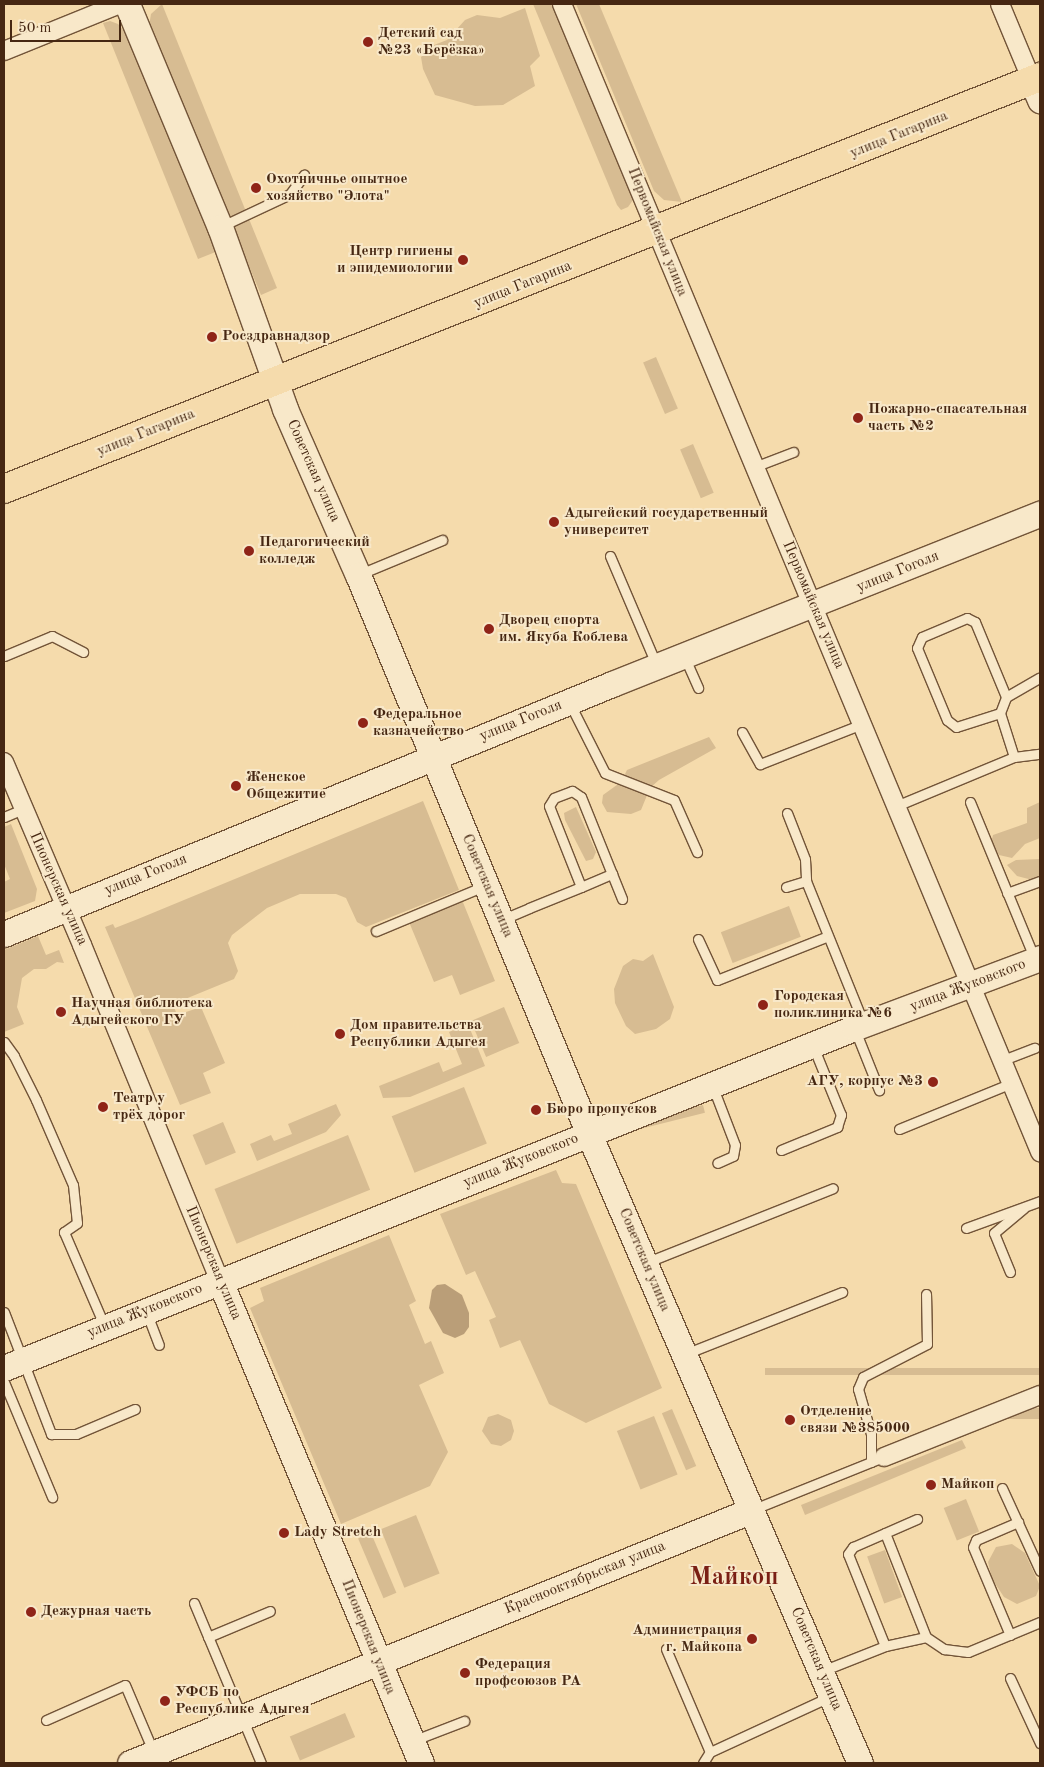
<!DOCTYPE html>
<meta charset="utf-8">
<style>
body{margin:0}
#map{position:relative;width:1044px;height:1767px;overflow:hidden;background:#f5dbac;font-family:"Old Standard TT",serif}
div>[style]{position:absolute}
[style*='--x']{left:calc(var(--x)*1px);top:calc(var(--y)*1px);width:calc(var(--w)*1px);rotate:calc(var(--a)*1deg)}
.green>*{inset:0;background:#d7bc92;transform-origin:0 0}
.water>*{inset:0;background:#ba9e78}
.roads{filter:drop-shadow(1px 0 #725438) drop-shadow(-1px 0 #725438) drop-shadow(0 1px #725438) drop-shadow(0 -1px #725438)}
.lane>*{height:9px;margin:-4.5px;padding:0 4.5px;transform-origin:4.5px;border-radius:4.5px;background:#f8e8c9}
.street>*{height:18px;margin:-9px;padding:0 9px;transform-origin:9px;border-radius:9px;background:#f8e8c9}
.secondary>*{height:25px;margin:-12.5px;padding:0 12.5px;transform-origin:12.5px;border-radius:12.5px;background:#f8e8c9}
.primary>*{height:28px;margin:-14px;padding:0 14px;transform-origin:14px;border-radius:14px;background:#f5dbac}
.dots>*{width:14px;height:14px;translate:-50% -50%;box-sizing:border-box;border:2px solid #f8e8c9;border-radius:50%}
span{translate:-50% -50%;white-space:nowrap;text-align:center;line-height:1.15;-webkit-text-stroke:4px #f8e8c9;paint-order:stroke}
.poi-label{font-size:15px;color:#462712;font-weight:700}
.left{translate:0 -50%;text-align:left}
.right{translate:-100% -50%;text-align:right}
.street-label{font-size:15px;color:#462712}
.town-label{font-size:25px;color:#7a1f14;font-weight:700}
.frame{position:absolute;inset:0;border:5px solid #462712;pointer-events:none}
.scale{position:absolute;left:10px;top:20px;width:111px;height:22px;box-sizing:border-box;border:2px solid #462712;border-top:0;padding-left:6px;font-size:15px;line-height:18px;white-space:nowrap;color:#462712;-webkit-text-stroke:4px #f8e8c9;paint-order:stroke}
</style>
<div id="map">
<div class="green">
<div style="clip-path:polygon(162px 4px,277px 288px,261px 295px,149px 26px,151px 14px)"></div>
<div style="clip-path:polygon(533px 4px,553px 4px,633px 200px,628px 207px,621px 210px,617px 205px)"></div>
<div style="clip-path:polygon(576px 4px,599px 4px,682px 202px,664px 200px,654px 191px)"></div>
<div style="clip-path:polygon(525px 8px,540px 56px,530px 66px,535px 86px,503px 105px,475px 106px,435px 95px,423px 69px,421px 57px,434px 45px,447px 40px,465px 20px,477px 15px,500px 18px)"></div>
<div style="clip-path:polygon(110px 21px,118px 24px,128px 35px,218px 251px,198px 259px,103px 23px)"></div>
<div style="left:656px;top:357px;width:56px;height:14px;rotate:67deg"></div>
<div style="left:693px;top:444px;width:53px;height:14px;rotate:67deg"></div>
<div style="clip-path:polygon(709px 737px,716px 748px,659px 780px,650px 788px,641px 810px,631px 814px,607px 812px,602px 803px,603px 795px,621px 782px,627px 770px)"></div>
<div style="clip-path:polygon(423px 801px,459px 890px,366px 927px,357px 922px,346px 898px,336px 894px,300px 894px,267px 908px,232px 935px,228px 943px,238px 971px,234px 979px,173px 1004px,177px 1015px,201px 1007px,225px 1063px,203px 1073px,211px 1093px,180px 1105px,105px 927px,113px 924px,115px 928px,138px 919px)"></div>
<div style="clip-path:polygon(1040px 802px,1040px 838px,1025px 844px,1012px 858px,999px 855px,991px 843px,993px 835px,1027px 823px,1027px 808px)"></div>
<div style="clip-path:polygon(576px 807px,596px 852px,593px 859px,586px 861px,565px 820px,564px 813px)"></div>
<div style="clip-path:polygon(11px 824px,37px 889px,35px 901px,4px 913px,4px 882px,10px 879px,4px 864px,4px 827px)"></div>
<div style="clip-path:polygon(1040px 859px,1040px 882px,1017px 876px,1007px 865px,1016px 860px)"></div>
<div style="clip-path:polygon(462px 900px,495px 981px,460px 995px,452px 975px,434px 982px,409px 922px)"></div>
<div style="left:789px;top:906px;width:33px;height:73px;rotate:69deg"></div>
<div style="clip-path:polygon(38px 936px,46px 955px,59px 950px,64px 963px,57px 962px,46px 969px,34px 969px,22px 978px,17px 1007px,24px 1024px,4px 1032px,4px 950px)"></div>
<div style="clip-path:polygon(653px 954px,674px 1007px,670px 1019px,656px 1029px,635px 1034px,626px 1026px,615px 1003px,614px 989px,623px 966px,633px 959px,643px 961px)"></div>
<div style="left:504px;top:1007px;width:39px;height:36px;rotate:67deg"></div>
<div style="clip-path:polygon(468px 1024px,485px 1066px,410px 1097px,383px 1098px,379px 1086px,439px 1062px,443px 1072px,462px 1064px,449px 1032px)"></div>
<div style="left:464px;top:1087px;width:61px;height:78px;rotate:68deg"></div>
<div style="clip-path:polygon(336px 1104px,341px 1115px,326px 1132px,257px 1161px,250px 1144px,271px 1135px,274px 1141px,292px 1134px,288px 1124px)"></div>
<div style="left:703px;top:1105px;width:8px;height:71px;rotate:76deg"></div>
<div style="left:223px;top:1122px;width:33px;height:33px;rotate:67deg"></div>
<div style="left:348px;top:1135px;width:59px;height:144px;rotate:68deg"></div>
<div style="clip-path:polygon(556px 1170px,562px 1183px,576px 1184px,662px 1388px,586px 1423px,549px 1404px,520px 1340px,500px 1348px,489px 1320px,496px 1317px,475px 1271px,466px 1275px,440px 1214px)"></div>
<div style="clip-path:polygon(389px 1235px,416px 1301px,409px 1305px,425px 1344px,431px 1341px,444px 1373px,419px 1385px,448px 1452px,430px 1486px,341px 1524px,250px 1308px,264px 1301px,260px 1288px)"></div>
<div style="left:1040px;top:1368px;width:7px;height:275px;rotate:90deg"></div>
<div style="left:1040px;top:1408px;width:11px;height:50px;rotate:90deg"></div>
<div style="left:672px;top:1409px;width:62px;height:11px;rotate:67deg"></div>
<div style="clip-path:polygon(498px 1414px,511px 1420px,514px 1431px,511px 1440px,501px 1446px,491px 1444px,482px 1431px,488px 1417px)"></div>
<div style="left:654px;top:1416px;width:63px;height:40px;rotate:68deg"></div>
<div style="clip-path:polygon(962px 1440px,966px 1448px,805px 1515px,801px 1505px)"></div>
<div style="left:966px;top:1499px;width:35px;height:24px;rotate:68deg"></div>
<div style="left:416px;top:1515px;width:63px;height:38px;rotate:68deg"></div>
<div style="left:371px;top:1533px;width:65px;height:14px;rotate:67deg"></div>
<div style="clip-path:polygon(1012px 1544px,1025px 1553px,1040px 1586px,1036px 1596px,1017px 1604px,1004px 1597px,992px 1579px,988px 1562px,996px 1547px)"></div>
<div style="left:885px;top:1550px;width:50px;height:19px;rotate:70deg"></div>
<div style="left:345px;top:1713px;width:26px;height:60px;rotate:67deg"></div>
</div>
<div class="water">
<div style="clip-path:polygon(445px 1284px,462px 1295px,469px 1313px,469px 1327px,464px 1334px,455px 1338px,443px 1333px,429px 1308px,432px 1290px,437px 1285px)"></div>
</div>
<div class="roads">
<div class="lane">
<div style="--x:222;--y:226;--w:75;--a:-25.2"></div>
<div style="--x:290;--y:194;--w:24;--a:-54"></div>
<div style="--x:754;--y:467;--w:42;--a:-21"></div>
<div style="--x:610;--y:556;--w:120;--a:66.9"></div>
<div style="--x:360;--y:574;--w:89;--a:-22.5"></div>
<div style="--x:4;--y:656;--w:52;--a:-22.6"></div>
<div style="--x:52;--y:636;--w:35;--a:27"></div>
<div style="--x:684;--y:656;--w:35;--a:66"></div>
<div style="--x:570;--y:704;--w:77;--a:63.1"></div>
<div style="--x:605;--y:773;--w:74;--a:21.4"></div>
<div style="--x:674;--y:800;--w:57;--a:66.1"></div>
<div style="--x:1000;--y:713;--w:46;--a:162.3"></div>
<div style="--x:956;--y:727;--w:11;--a:-142"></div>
<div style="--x:947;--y:720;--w:78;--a:-112.6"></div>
<div style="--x:917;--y:648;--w:12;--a:-66"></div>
<div style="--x:922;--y:637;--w:49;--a:-22.9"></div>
<div style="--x:967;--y:618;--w:9;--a:27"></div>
<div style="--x:975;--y:622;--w:81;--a:67.5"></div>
<div style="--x:742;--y:732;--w:37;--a:61"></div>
<div style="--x:760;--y:764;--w:110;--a:-21.4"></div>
<div style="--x:1014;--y:757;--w:46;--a:-107.7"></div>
<div style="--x:1000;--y:713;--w:17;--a:-69"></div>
<div style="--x:1006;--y:697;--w:39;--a:-30"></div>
<div style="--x:970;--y:802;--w:168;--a:67.6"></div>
<div style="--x:896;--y:806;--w:128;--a:-22.6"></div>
<div style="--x:1014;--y:757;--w:26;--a:-7"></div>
<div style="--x:787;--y:813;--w:49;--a:68.6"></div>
<div style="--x:805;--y:859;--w:22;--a:87"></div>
<div style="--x:806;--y:881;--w:152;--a:68"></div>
<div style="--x:4;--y:817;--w:21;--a:-23"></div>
<div style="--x:612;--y:874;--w:27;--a:68"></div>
<div style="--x:786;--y:887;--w:21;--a:-17"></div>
<div style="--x:1007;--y:893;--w:35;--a:-20"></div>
<div style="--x:501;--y:920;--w:30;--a:-23"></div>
<div style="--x:529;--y:908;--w:56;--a:-22"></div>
<div style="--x:581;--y:887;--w:34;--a:-23"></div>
<div style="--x:612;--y:874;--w:83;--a:-111.9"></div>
<div style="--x:581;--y:797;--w:11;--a:-146"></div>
<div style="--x:572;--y:791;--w:19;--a:159"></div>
<div style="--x:554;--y:798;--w:9;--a:122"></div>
<div style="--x:549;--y:806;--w:87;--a:68.4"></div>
<div style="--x:376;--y:931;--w:117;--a:-22.6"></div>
<div style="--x:698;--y:939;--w:45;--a:65.1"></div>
<div style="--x:717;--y:980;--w:119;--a:-21.6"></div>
<div style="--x:855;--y:1030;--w:65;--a:68.2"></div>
<div style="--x:4;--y:1042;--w:17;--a:54"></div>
<div style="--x:14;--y:1056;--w:49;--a:63.4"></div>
<div style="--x:36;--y:1100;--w:93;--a:66.5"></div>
<div style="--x:73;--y:1185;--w:38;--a:84"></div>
<div style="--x:77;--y:1223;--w:16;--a:145"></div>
<div style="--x:64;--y:1232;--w:101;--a:66.7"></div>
<div style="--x:1003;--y:1060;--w:34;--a:-21"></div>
<div style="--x:712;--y:1085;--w:64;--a:69"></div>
<div style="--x:735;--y:1145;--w:11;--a:100"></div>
<div style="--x:733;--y:1156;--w:17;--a:156"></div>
<div style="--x:899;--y:1129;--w:122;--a:-22.2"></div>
<div style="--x:781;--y:1150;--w:61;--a:-22.3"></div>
<div style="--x:837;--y:1127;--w:13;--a:-72"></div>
<div style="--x:841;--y:1115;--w:74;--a:-112.1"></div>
<div style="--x:966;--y:1228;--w:79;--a:-20"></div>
<div style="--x:645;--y:1263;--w:202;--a:-21.7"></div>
<div style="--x:1010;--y:1272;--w:42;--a:-112.3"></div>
<div style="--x:994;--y:1233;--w:39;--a:-40"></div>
<div style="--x:4;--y:1312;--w:131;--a:68.9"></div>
<div style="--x:51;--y:1434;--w:25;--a:0"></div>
<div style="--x:76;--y:1434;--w:64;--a:-23"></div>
<div style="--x:147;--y:1314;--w:33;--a:69"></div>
<div style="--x:685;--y:1354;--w:169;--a:-21.5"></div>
<div style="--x:4;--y:1382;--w:125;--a:67.3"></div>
<div style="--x:871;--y:1462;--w:28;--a:-90"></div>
<div style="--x:871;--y:1434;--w:47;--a:-106.1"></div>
<div style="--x:858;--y:1389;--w:13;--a:-67"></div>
<div style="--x:863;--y:1377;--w:72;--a:-27.3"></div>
<div style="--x:927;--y:1344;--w:50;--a:-91.1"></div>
<div style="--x:1002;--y:1488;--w:91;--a:65.4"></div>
<div style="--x:754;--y:1509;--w:131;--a:-21.9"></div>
<div style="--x:885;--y:1533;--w:112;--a:68.5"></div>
<div style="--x:194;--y:1603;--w:173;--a:67.3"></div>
<div style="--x:1010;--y:1635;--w:95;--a:-112.8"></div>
<div style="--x:973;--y:1547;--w:8;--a:-67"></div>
<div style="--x:976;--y:1540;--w:46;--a:-23.2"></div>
<div style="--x:208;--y:1637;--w:67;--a:-22.8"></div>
<div style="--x:885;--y:1646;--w:99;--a:-111.9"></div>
<div style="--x:848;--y:1554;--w:9;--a:-54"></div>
<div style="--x:853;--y:1547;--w:70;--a:-23.6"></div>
<div style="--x:666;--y:1649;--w:112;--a:66.9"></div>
<div style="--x:822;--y:1671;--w:68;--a:-21.6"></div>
<div style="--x:885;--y:1646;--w:42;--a:-12.4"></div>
<div style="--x:926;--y:1637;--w:22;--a:34"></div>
<div style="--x:944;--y:1649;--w:24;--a:7"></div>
<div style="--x:968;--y:1652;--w:78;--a:-22.6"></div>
<div style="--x:1010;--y:1678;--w:72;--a:65.2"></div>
<div style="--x:46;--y:1720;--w:86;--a:-23.9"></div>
<div style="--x:125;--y:1685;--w:72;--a:67"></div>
<div style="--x:412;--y:1741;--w:56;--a:-21"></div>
<div style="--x:703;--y:1763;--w:13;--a:-58"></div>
<div style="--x:710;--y:1752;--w:131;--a:-24.8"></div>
</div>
<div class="street">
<div style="--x:562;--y:4;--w:1244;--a:67.39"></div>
<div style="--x:1000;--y:4;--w:83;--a:67.4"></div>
<div style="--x:4;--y:51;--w:125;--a:-22.1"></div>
<div style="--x:4;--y:762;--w:199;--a:66.9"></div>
<div style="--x:82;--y:945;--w:363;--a:67.7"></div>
<div style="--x:884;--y:1457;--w:168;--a:-21.7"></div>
</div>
<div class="secondary">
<div style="--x:127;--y:4;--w:242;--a:67.4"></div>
<div style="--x:220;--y:227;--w:193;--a:70.3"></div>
<div style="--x:285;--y:409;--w:181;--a:66.3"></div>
<div style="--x:358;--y:575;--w:605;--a:67.55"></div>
<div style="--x:589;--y:1134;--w:685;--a:66.69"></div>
<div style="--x:1032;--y:81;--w:21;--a:67"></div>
<div style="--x:4;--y:934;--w:657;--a:-22.35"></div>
<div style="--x:612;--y:684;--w:461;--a:-21.7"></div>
<div style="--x:220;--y:1281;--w:522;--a:67.36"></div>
<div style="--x:4;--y:1368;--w:915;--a:-21.8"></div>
<div style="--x:854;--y:1028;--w:199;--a:-20.6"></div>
<div style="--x:130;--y:1763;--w:671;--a:-22.13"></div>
</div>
<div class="primary">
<div style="--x:4;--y:489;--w:1115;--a:-21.69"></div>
</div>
</div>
<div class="dots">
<div style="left:368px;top:42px;background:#8f2418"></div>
<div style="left:256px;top:188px;background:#8f2418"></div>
<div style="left:463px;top:260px;background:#8f2418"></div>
<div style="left:212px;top:337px;background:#8f2418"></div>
<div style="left:858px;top:418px;background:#8f2418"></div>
<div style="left:554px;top:522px;background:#8f2418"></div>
<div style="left:249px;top:551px;background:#8f2418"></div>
<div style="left:489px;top:629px;background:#8f2418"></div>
<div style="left:363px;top:723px;background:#8f2418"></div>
<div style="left:236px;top:786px;background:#8f2418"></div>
<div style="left:763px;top:1005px;background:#8f2418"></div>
<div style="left:61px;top:1012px;background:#8f2418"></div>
<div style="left:340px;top:1034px;background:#8f2418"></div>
<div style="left:933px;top:1082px;background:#8f2418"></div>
<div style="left:103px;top:1107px;background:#8f2418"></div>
<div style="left:536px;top:1110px;background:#8f2418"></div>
<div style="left:790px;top:1420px;background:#8f2418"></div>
<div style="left:931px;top:1485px;background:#8f2418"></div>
<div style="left:284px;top:1533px;background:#8f2418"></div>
<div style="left:31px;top:1612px;background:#8f2418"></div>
<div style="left:752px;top:1639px;background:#8f2418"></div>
<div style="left:465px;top:1673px;background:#8f2418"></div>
<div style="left:165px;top:1701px;background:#8f2418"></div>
</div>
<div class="poi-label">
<span class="left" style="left:378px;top:42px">Детский сад<br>№23 «Берёзка»</span>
<span class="left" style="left:266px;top:188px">Охотничнье опытное<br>хозяйство "Элота"</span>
<span class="right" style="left:453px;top:260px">Центр гигиены<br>и эпидемиологии</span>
<span class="left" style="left:222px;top:337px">Росздравнадзор</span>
<span class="left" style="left:868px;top:418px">Пожарно-спасательная<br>часть №2</span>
<span class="left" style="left:564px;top:522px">Адыгейский государственный<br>университет</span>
<span class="left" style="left:259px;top:551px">Педагогический<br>колледж</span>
<span class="left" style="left:499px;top:629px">Дворец спорта<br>им. Якуба Коблева</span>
<span class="left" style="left:373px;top:723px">Федеральное<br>казначейство</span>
<span class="left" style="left:246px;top:786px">Женское<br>Общежитие</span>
<span class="left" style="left:774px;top:1005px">Городская<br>поликлиника №6</span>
<span class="left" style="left:71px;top:1012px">Научная библиотека<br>Адыгейского ГУ</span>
<span class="left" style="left:350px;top:1034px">Дом правительства<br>Республики Адыгея</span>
<span class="right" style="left:923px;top:1082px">АГУ, корпус №3</span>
<span class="left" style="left:113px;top:1107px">Театр у<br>трёх дорог</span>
<span class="left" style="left:546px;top:1110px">Бюро пропусков</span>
<span class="left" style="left:800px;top:1420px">Отделение<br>связи №385000</span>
<span class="left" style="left:941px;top:1485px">Майкоп</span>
<span class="left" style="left:294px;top:1533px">Lady Stretch</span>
<span class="left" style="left:41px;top:1612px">Дежурная часть</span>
<span class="right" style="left:742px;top:1639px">Администрация<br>г. Майкопа</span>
<span class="left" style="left:475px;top:1673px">Федерация<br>профсоюзов РА</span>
<span class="left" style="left:175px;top:1701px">УФСБ по<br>Республике Адыгея</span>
</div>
<div class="street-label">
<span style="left:899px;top:135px;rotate:-22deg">улица Гагарина</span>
<span style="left:657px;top:232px;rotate:68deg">Первомайская улица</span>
<span style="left:523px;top:285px;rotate:-22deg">улица Гагарина</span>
<span style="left:146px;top:433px;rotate:-22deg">улица Гагарина</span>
<span style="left:313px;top:471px;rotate:66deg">Советская улица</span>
<span style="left:898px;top:572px;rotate:-22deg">улица Гоголя</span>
<span style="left:813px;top:605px;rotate:67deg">Первомайская улица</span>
<span style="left:521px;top:721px;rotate:-22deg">улица Гоголя</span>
<span style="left:146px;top:875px;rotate:-22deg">улица Гоголя</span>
<span style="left:487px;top:886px;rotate:67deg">Советская улица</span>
<span style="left:58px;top:889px;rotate:66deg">Пионерская улица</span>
<span style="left:968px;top:986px;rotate:-21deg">улица Жуковского</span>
<span style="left:521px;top:1161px;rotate:-22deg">улица Жуковского</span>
<span style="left:644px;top:1260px;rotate:67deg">Советская улица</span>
<span style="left:213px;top:1263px;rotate:67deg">Пионерская улица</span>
<span style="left:145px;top:1311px;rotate:-22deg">улица Жуковского</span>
<span style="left:585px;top:1578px;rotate:-22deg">Краснооктябрьская улица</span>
<span style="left:368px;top:1637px;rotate:68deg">Пионерская улица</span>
<span style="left:816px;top:1659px;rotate:67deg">Советская улица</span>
</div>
<div class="town-label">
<span style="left:734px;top:1578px">Майкоп</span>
</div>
<div class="frame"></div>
<div class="scale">50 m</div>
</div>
